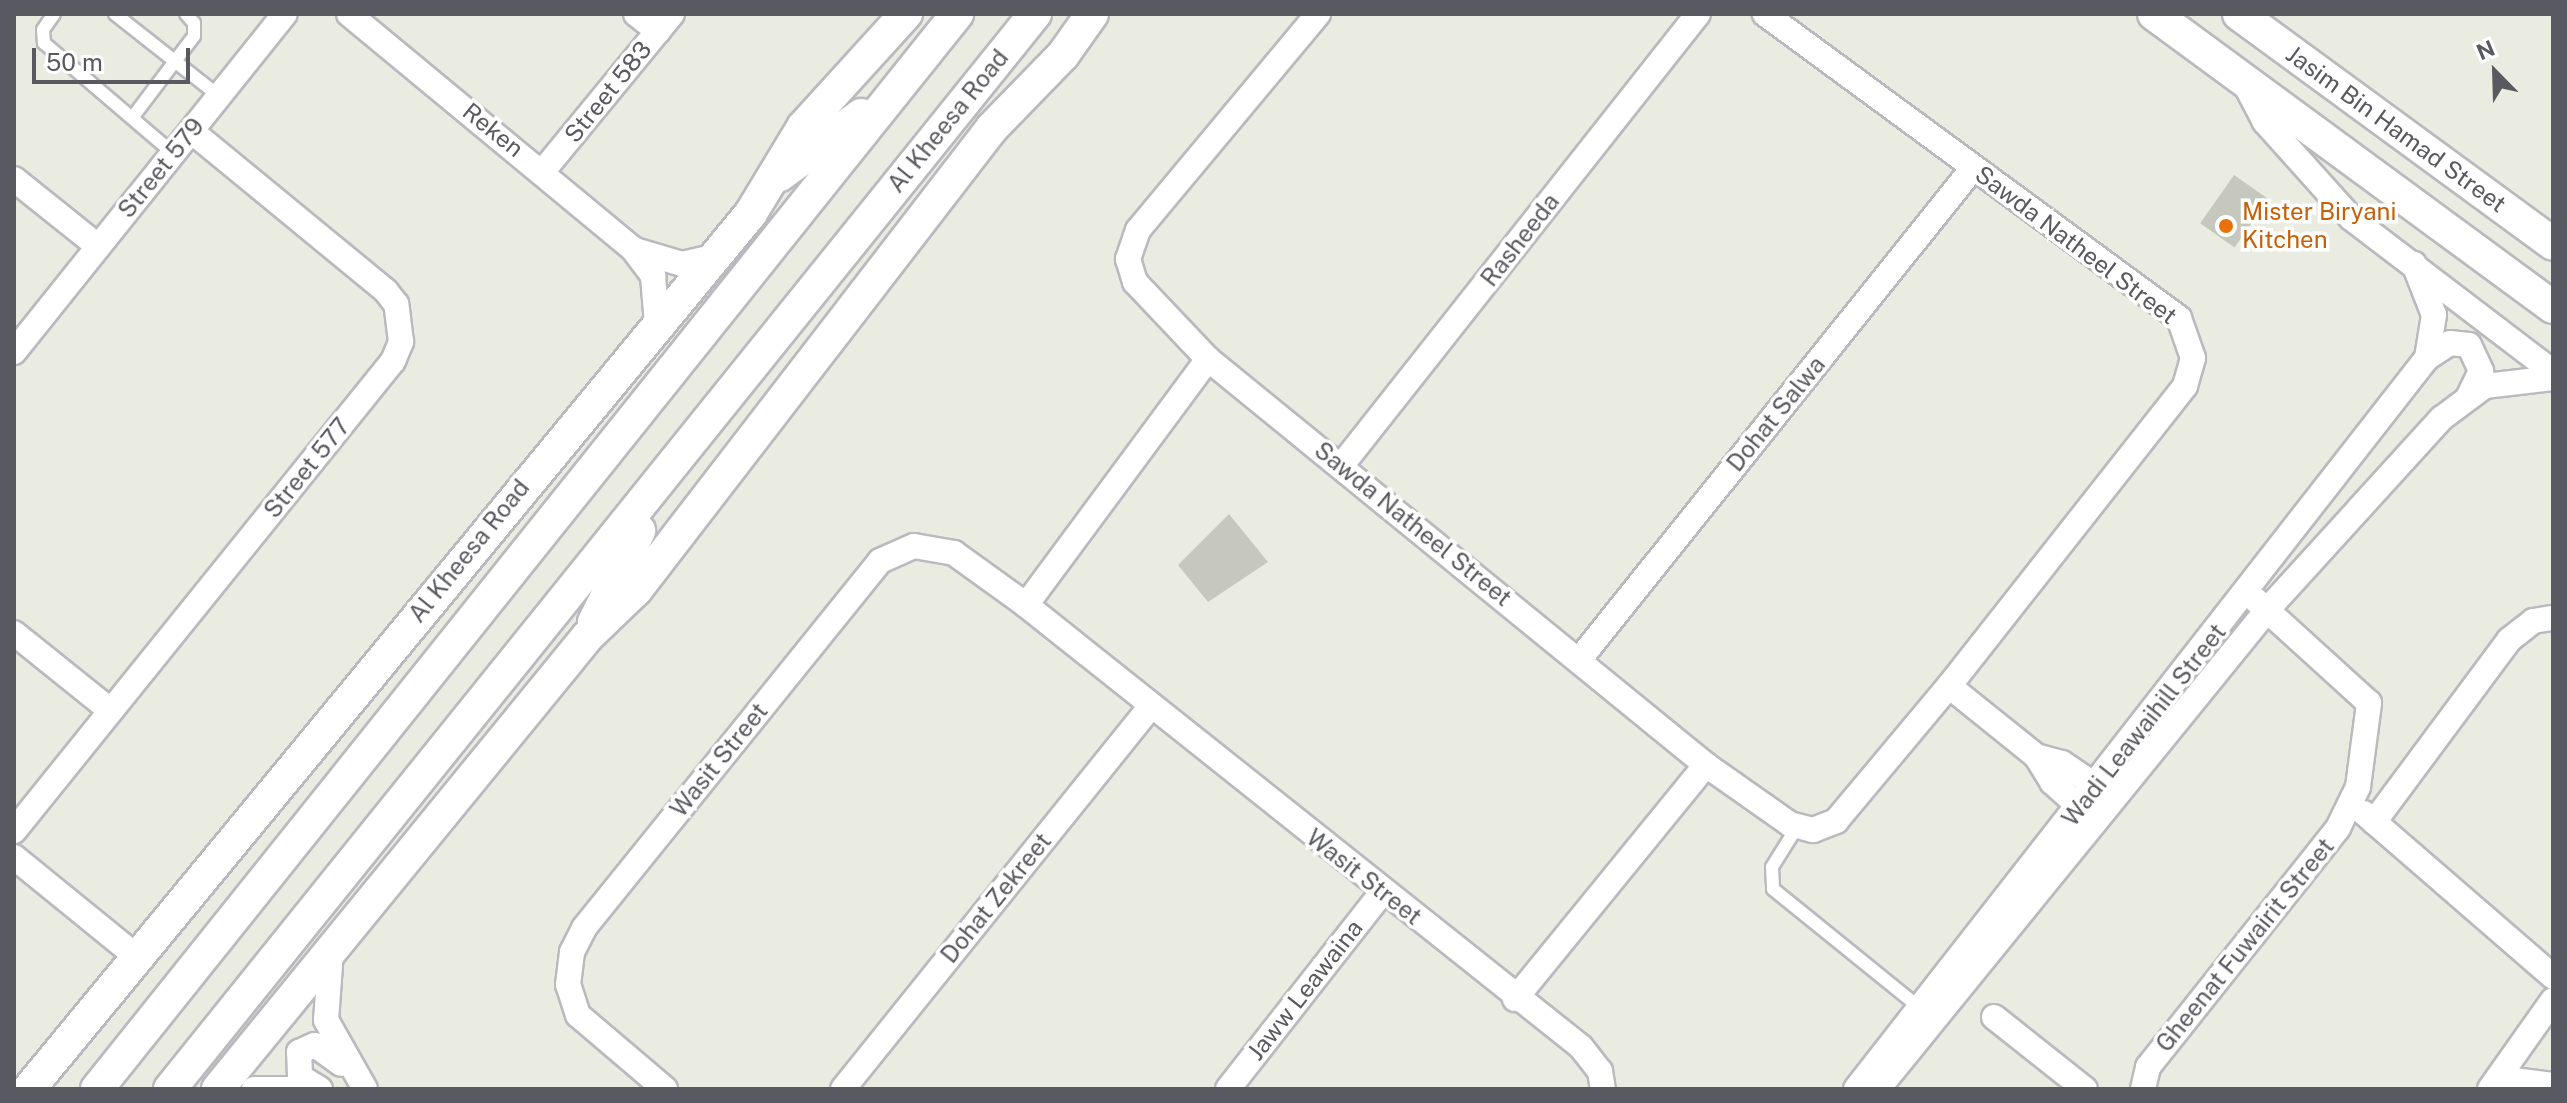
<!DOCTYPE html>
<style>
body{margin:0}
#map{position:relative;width:2567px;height:1103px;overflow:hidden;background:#ebece1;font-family:"Public Sans",sans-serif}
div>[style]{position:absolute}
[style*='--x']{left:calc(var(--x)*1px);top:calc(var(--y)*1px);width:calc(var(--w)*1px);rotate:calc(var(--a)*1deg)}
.building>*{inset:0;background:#c6c7bd;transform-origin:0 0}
.roads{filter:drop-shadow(2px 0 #b9b9bf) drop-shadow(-2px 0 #b9b9bf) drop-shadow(0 2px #b9b9bf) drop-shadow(0 -2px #b9b9bf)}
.lane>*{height:12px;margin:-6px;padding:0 6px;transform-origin:6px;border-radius:6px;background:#fff}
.street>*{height:24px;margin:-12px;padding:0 12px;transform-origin:12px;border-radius:12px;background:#fff}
.secondary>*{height:32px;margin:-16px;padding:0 16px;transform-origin:16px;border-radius:16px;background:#fff}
.dots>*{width:22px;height:22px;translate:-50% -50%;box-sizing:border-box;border:4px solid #fff;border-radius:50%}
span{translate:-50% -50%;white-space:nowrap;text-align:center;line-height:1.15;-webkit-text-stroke:7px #fff;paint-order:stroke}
.street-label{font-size:24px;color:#595a61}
.food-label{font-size:24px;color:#c56008}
.left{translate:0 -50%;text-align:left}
.frame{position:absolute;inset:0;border:16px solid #595a61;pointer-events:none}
.north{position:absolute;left:2455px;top:32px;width:80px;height:80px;-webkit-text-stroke:6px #fff;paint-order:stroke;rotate:337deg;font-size:22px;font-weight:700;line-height:32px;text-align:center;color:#595a61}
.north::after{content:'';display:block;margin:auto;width:28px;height:36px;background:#595a61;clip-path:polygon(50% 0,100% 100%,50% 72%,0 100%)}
.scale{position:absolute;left:32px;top:48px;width:158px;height:36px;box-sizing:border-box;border:4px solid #595a61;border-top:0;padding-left:10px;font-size:24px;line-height:28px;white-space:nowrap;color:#595a61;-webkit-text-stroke:6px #fff;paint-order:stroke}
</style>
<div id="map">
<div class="building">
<div style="left:2234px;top:175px;width:42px;height:59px;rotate:35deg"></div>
<div style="clip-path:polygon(1229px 514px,1268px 562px,1208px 602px,1178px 565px)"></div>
</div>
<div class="roads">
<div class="lane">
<div style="--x:54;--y:14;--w:19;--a:125"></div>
<div style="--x:43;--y:30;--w:13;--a:86"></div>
<div style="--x:44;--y:43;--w:170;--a:40.5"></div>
<div style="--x:115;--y:14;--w:132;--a:38.3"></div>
<div style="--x:132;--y:118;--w:103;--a:-52.9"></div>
<div style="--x:194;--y:36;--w:13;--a:-90"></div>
<div style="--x:194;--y:23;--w:12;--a:-132"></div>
<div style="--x:1797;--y:827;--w:47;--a:122"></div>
<div style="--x:1772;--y:867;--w:22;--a:87"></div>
<div style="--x:1773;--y:889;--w:191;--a:39"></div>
</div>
<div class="street">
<div style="--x:349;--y:14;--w:369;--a:39.6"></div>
<div style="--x:633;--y:249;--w:34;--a:53"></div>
<div style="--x:653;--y:276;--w:49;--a:85.3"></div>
<div style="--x:636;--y:14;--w:28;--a:38"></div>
<div style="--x:1318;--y:14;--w:281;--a:129.8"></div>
<div style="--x:1138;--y:230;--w:31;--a:109"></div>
<div style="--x:1128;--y:259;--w:24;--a:73"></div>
<div style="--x:1135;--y:282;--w:106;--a:46.5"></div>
<div style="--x:1208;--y:359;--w:643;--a:39.19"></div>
<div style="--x:1706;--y:765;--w:103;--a:35.1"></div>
<div style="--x:1790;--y:824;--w:24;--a:15"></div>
<div style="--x:1813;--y:830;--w:25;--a:-21"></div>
<div style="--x:1836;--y:821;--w:176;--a:-50.1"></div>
<div style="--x:1949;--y:686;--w:382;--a:-51.8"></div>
<div style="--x:2185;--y:386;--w:29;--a:-74"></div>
<div style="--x:2193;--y:358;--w:42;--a:-109.3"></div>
<div style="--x:2179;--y:318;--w:514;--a:-143.71"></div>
<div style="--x:2243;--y:80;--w:47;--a:62.4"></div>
<div style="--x:2265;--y:122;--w:129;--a:48.1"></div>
<div style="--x:2351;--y:218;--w:254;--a:37.3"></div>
<div style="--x:543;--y:171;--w:203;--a:-50.6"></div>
<div style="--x:14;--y:179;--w:107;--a:38.6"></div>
<div style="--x:635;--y:250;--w:49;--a:16.6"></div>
<div style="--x:682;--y:264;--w:35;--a:-13"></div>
<div style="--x:14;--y:352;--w:433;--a:-51.3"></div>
<div style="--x:2427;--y:358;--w:27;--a:-33"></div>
<div style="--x:2450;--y:343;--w:19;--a:6"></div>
<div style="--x:2469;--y:345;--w:29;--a:65"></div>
<div style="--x:2481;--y:371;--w:28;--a:116"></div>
<div style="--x:1341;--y:466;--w:576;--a:-51.7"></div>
<div style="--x:1026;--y:605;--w:306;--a:-53.5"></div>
<div style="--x:14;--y:633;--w:124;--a:38.8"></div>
<div style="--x:1579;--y:660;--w:630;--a:-51.31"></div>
<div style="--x:1949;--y:686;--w:112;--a:38.8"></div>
<div style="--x:2036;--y:756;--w:31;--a:58"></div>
<div style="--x:2052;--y:782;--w:51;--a:41.8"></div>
<div style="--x:2036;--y:756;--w:27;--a:15"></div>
<div style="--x:2062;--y:763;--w:55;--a:34"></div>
<div style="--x:2364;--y:813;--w:250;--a:40.9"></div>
<div style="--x:2374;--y:822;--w:227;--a:-53.4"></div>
<div style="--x:2509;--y:640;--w:31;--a:-38"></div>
<div style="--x:2533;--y:621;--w:20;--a:-9"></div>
<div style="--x:14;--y:831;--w:604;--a:-51.12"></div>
<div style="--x:393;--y:361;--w:21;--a:-67"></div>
<div style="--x:401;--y:342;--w:38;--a:-97"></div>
<div style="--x:396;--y:304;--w:16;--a:-128"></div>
<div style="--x:386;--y:291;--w:252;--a:-140.6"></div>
<div style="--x:14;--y:857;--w:159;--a:39.1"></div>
<div style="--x:331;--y:951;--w:69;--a:94.1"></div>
<div style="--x:326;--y:1020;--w:79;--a:60.5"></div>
<div style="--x:1515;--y:999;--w:302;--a:-50.8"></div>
<div style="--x:1994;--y:1017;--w:116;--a:38.4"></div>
<div style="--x:2498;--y:1078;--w:55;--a:7.3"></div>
<div style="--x:254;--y:1089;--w:37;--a:0"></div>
<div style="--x:320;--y:1089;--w:23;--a:-149"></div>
<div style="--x:300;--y:1077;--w:25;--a:-92"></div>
<div style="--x:299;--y:1052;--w:17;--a:-24"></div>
<div style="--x:315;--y:1045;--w:32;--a:36"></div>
<div style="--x:665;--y:1089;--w:114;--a:-139.6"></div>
<div style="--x:578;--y:1015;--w:32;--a:-108"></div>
<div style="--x:568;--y:985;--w:33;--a:-83"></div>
<div style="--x:572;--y:952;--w:27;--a:-63"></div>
<div style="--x:584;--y:928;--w:471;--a:-51.1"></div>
<div style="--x:880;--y:561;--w:37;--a:-24"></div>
<div style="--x:914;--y:546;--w:41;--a:9.9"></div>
<div style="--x:954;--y:553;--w:89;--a:35.8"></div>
<div style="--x:1026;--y:605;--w:709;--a:38.53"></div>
<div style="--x:1581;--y:1047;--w:31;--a:52"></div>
<div style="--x:1600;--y:1071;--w:18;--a:81"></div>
<div style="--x:843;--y:1089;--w:489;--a:-51.2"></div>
<div style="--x:1228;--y:1089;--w:251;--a:-51.9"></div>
<div style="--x:1856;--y:1089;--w:928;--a:-52.01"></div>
<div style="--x:2427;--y:358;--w:44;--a:-80.8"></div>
<div style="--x:2434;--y:315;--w:55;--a:-111.4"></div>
<div style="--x:1878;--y:1089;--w:618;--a:-50.91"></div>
<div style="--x:2268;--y:609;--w:258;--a:-47.7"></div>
<div style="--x:2442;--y:418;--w:54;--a:-36.7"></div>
<div style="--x:2485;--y:386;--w:68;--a:-6.7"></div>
<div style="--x:2143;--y:1089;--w:23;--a:-77"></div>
<div style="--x:2148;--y:1067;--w:305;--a:-51.5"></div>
<div style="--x:2338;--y:828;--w:46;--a:-64"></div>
<div style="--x:2358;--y:787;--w:85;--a:-82.5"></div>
<div style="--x:2369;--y:703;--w:153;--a:-137.7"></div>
<div style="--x:2490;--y:1089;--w:109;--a:-54.7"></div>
</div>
<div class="secondary">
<div style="--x:2154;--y:14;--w:495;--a:36.3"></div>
<div style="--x:2239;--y:14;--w:389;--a:36.2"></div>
<div style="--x:780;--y:175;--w:101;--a:-36.5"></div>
<div style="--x:594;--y:622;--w:102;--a:-63.7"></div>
<div style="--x:29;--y:1089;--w:1135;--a:-50.5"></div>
<div style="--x:751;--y:213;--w:100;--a:-58.8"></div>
<div style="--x:803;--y:127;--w:153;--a:-47.7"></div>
<div style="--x:97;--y:1089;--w:1377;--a:-51.34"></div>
<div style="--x:170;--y:1089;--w:1380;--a:-51.18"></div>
<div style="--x:218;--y:1089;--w:585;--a:-50.76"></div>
<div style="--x:588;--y:636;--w:66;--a:-43.8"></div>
<div style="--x:636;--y:590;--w:583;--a:-52.38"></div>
<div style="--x:992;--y:128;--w:102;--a:-45.8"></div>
<div style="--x:1063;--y:55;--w:50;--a:-54.7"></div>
</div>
</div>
<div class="dots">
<div style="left:2226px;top:226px;background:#e8710a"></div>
</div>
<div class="street-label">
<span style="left:608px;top:92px;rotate:-51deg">Street 583</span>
<span style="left:948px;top:121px;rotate:-51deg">Al Kheesa Road</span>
<span style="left:2396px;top:129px;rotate:36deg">Jasim Bin Hamad Street</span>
<span style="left:493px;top:130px;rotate:39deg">Reken</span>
<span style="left:161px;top:168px;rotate:-51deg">Street 579</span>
<span style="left:1520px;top:240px;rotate:-52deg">Rasheeda</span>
<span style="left:2076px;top:245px;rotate:37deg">Sawda Natheel Street</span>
<span style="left:1776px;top:414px;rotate:-51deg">Dohat Salwa</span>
<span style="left:307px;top:468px;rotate:-51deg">Street 577</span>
<span style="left:1413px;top:524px;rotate:39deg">Sawda Natheel Street</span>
<span style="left:469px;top:551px;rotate:-51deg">Al Kheesa Road</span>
<span style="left:2144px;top:725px;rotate:-52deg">Wadi Leawaihill Street</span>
<span style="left:719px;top:760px;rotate:-51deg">Wasit Street</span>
<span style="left:1364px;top:877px;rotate:38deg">Wasit Street</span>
<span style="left:996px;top:898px;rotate:-51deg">Dohat Zekreet</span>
<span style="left:2245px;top:945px;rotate:-51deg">Gheenat Fuwairit Street</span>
<span style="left:1305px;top:990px;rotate:-52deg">Jaww Leawaina</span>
</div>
<div class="food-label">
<span class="left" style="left:2242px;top:226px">Mister Biryani<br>Kitchen</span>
</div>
<div class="frame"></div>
<div class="north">N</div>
<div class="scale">50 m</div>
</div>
